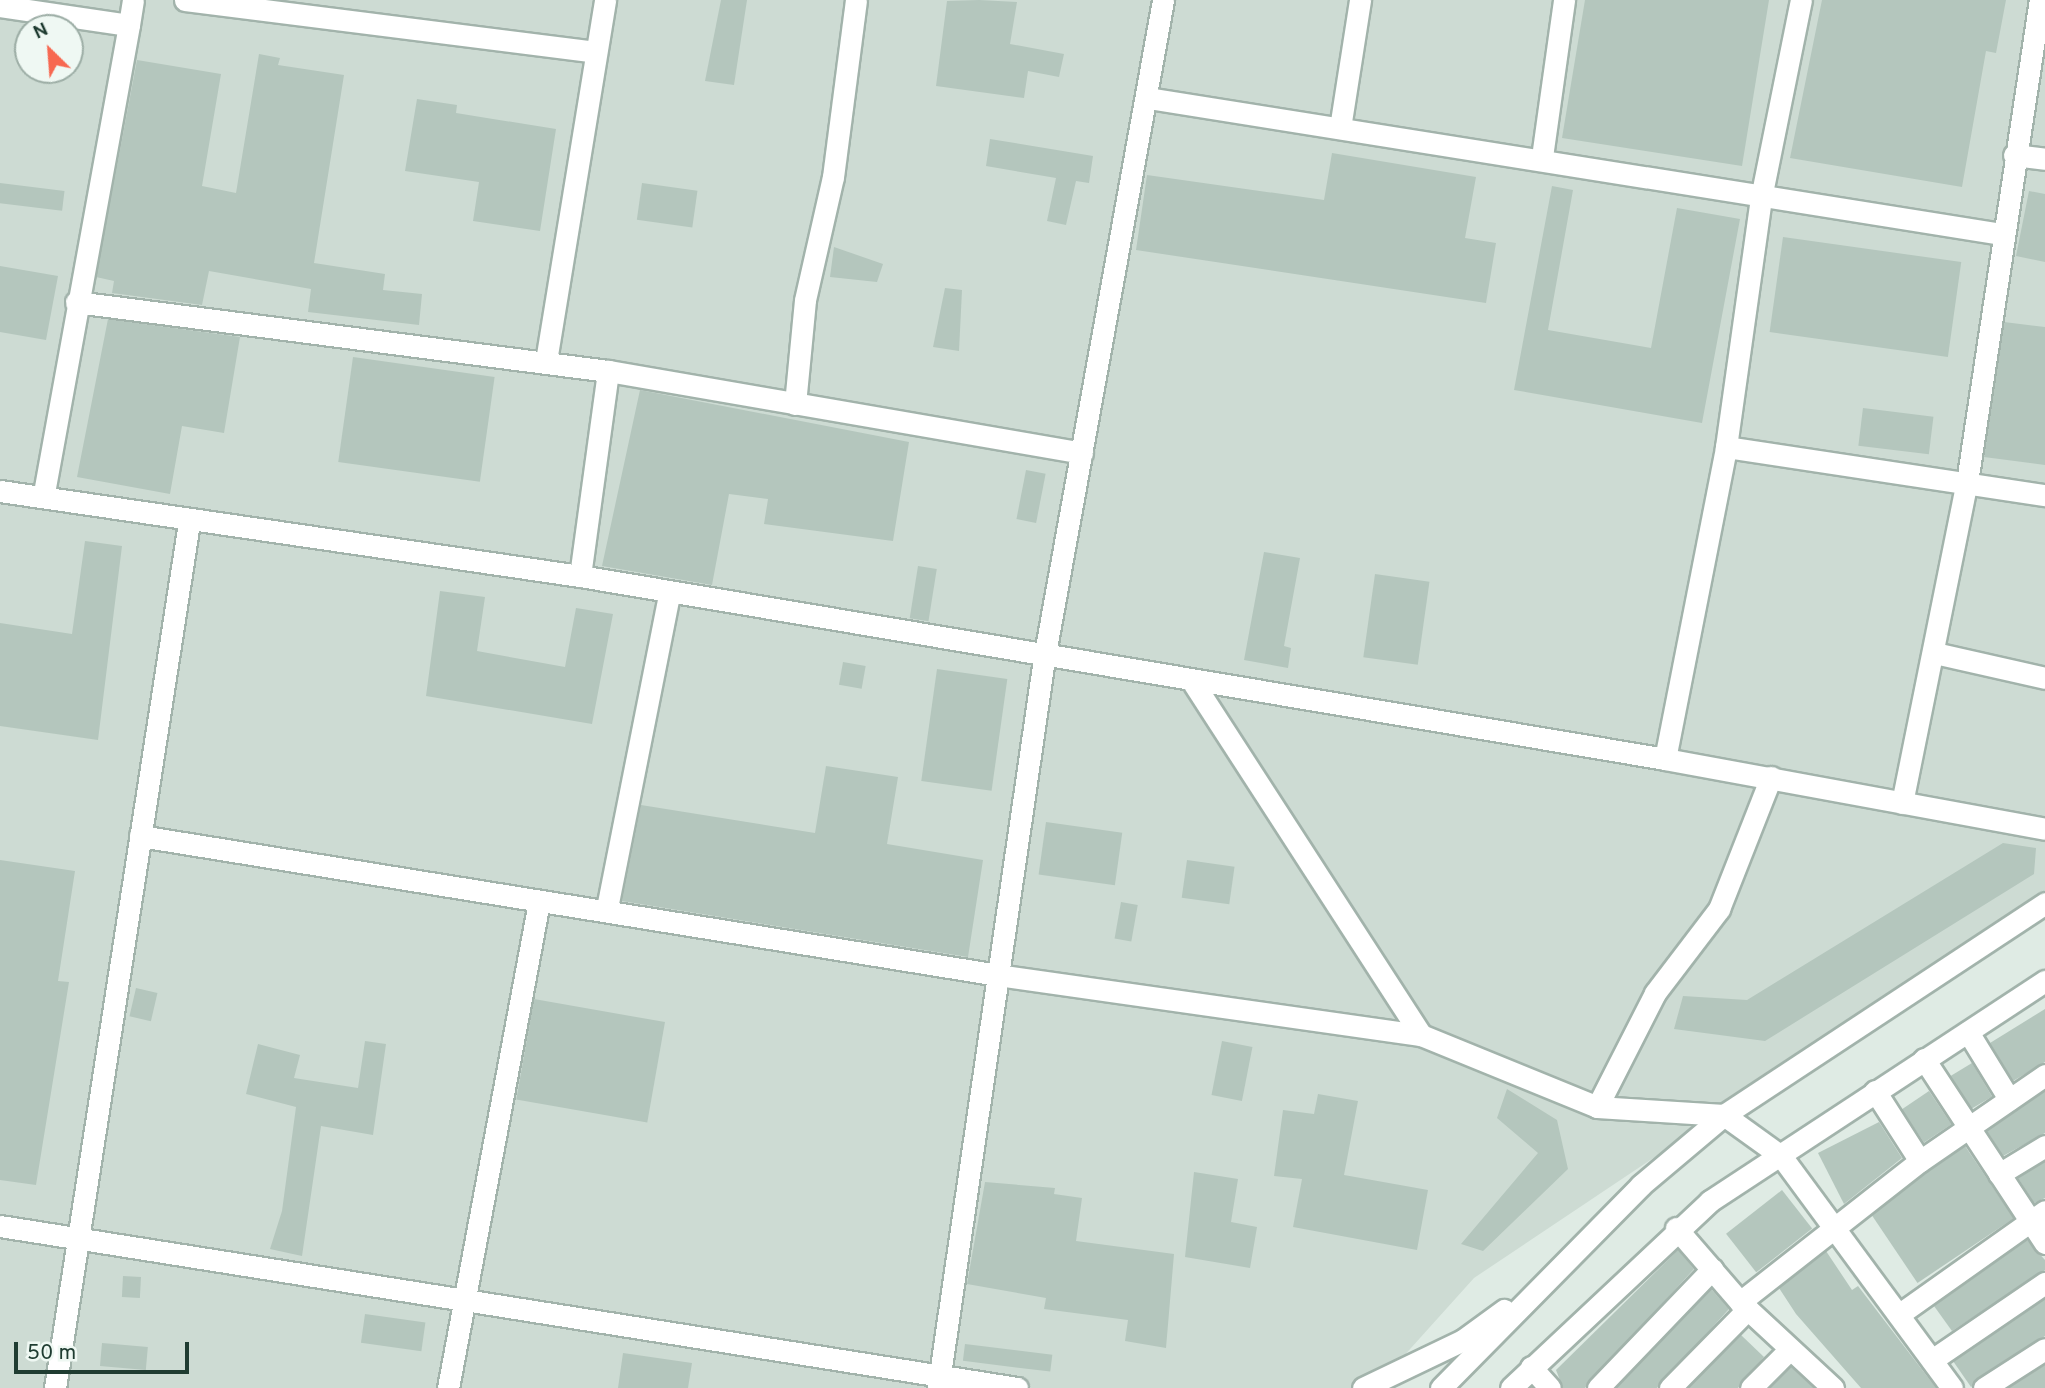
<!DOCTYPE html>
<style>
body{margin:0}
#map{position:relative;width:2045px;height:1388px;overflow:hidden;background:#dfebe4;font-family:Overpass,sans-serif}
div>[style]{position:absolute}
[style*='--x']{left:calc(var(--x)*1px);top:calc(var(--y)*1px);width:calc(var(--w)*1px);rotate:calc(var(--a)*1deg)}
.built>*{inset:0;background:#cddbd3}
.building>*{inset:0;background:#b4c6bd;transform-origin:0 0}
.roads{filter:drop-shadow(2px 0 #a2b3ab) drop-shadow(-2px 0 #a2b3ab) drop-shadow(0 2px #a2b3ab) drop-shadow(0 -2px #a2b3ab)}
.minor>*{height:21px;margin:-10.5px;padding:0 10.5px;transform-origin:10.5px;border-radius:10.5px;background:#fff}
span{translate:-50% -50%;white-space:nowrap;text-align:center;line-height:1.15;-webkit-text-stroke:5px #eff8f3;paint-order:stroke}
.north{position:absolute;left:14px;top:14px;width:70px;height:70px;box-sizing:border-box;background:#eff8f3;border:2px solid #9cada5;border-radius:50%;rotate:335deg;font-size:19px;font-weight:700;line-height:28px;text-align:center;color:#1f3c31}
.north::after{content:'';display:block;margin:auto;width:24px;height:32px;background:#f76851;clip-path:polygon(50% 0,100% 100%,50% 72%,0 100%)}
.scale{position:absolute;left:14px;top:1342px;width:175px;height:32px;box-sizing:border-box;border:4px solid #1f3c31;border-top:0;padding-left:9px;font-size:21px;line-height:24px;white-space:nowrap;color:#1f3c31;-webkit-text-stroke:5px #eff8f3;paint-order:stroke}
</style>
<div id="map">
<div class="built">
<div style="clip-path:polygon(evenodd,0 0,2045px 0,2045px 896px,1474px 1278px,1375px 1388px,0 1388px,0 0,28px 28px,70px 28px,70px 70px,28px 70px,28px 28px)"></div>
</div>
<div class="building">
<div style="clip-path:polygon(721px 0,747px 0,734px 85px,705px 81px)"></div>
<div style="clip-path:polygon(979px 0,1017px 2px,1010px 44px,1064px 54px,1059px 77px,1028px 71px,1024px 98px,936px 86px,947px 1px)"></div>
<div style="clip-path:polygon(1585px 0,1769px 0,1742px 166px,1562px 138px)"></div>
<div style="clip-path:polygon(1822px 0,2006px 0,1996px 53px,1986px 51px,1962px 187px,1790px 158px)"></div>
<div style="clip-path:polygon(259px 54px,280px 58px,278px 65px,344px 75px,314px 263px,385px 274px,383px 290px,422px 294px,419px 325px,308px 312px,311px 289px,209px 271px,202px 305px,112px 293px,114px 281px,96px 277px,137px 60px,221px 74px,202px 186px,236px 193px)"></div>
<div style="clip-path:polygon(417px 99px,457px 105px,456px 113px,556px 129px,540px 231px,473px 221px,479px 182px,405px 171px)"></div>
<div style="clip-path:polygon(990px 139px,1093px 156px,1089px 183px,1076px 181px,1066px 225px,1047px 221px,1056px 178px,986px 166px)"></div>
<div style="clip-path:polygon(1332px 153px,1476px 177px,1465px 238px,1496px 243px,1486px 303px,1136px 250px,1147px 175px,1324px 200px)"></div>
<div style="left:0;top:183px;width:65px;height:20px;rotate:7deg"></div>
<div style="left:642px;top:183px;width:56px;height:37px;rotate:8deg"></div>
<div style="clip-path:polygon(1552px 186px,1573px 190px,1548px 330px,1651px 348px,1677px 208px,1740px 219px,1702px 423px,1514px 390px)"></div>
<div style="clip-path:polygon(2029px 191px,2045px 194px,2045px 262px,2016px 256px)"></div>
<div style="left:1783px;top:237px;width:180px;height:96px;rotate:8deg"></div>
<div style="clip-path:polygon(834px 247px,883px 264px,877px 282px,830px 277px)"></div>
<div style="clip-path:polygon(0 266px,58px 276px,46px 340px,0 332px)"></div>
<div style="clip-path:polygon(945px 288px,962px 290px,959px 351px,933px 347px)"></div>
<div style="clip-path:polygon(108px 319px,240px 337px,224px 433px,182px 426px,170px 494px,77px 477px)"></div>
<div style="clip-path:polygon(2004px 322px,2045px 327px,2045px 465px,1984px 457px)"></div>
<div style="left:353px;top:357px;width:143px;height:106px;rotate:8deg"></div>
<div style="clip-path:polygon(640px 390px,909px 442px,893px 541px,764px 524px,768px 499px,729px 494px,712px 585px,602px 566px)"></div>
<div style="left:1863px;top:408px;width:71px;height:38px;rotate:7deg"></div>
<div style="left:1026px;top:470px;width:20px;height:50px;rotate:11deg"></div>
<div style="clip-path:polygon(85px 541px,122px 546px,98px 740px,0 726px,0 623px,72px 634px)"></div>
<div style="clip-path:polygon(1264px 552px,1300px 558px,1284px 646px,1291px 648px,1288px 668px,1244px 660px)"></div>
<div style="left:918px;top:566px;width:19px;height:53px;rotate:9deg"></div>
<div style="left:1375px;top:574px;width:55px;height:84px;rotate:8deg"></div>
<div style="clip-path:polygon(440px 591px,485px 597px,477px 651px,565px 667px,576px 608px,613px 614px,592px 724px,426px 696px)"></div>
<div style="left:843px;top:662px;width:23px;height:23px;rotate:10deg"></div>
<div style="left:937px;top:669px;width:71px;height:113px;rotate:8deg"></div>
<div style="clip-path:polygon(826px 766px,898px 777px,887px 844px,983px 860px,968px 957px,622px 901px,641px 805px,815px 833px)"></div>
<div style="left:1046px;top:822px;width:77px;height:53px;rotate:8deg"></div>
<div style="clip-path:polygon(2003px 843px,2036px 848px,2034px 874px,1765px 1041px,1674px 1029px,1683px 996px,1747px 1000px)"></div>
<div style="clip-path:polygon(0 860px,75px 871px,58px 981px,69px 982px,36px 1185px,0 1180px)"></div>
<div style="left:1187px;top:860px;width:48px;height:38px;rotate:8deg"></div>
<div style="left:1121px;top:902px;width:17px;height:37px;rotate:10deg"></div>
<div style="left:136px;top:988px;width:22px;height:29px;rotate:13deg"></div>
<div style="left:534px;top:999px;width:133px;height:102px;rotate:10deg"></div>
<div style="clip-path:polygon(2045px 1009px,2045px 1062px,2013px 1081px,1990px 1043px)"></div>
<div style="clip-path:polygon(365px 1041px,386px 1044px,373px 1135px,321px 1126px,302px 1256px,270px 1249px,282px 1211px,296px 1107px,246px 1094px,258px 1044px,300px 1055px,294px 1078px,358px 1088px)"></div>
<div style="left:1222px;top:1041px;width:31px;height:55px;rotate:11deg"></div>
<div style="left:1972px;top:1063px;width:39px;height:25px;rotate:59deg"></div>
<div style="clip-path:polygon(1507px 1089px,1557px 1120px,1568px 1169px,1483px 1251px,1461px 1244px,1538px 1153px,1497px 1118px)"></div>
<div style="left:1929px;top:1091px;width:40px;height:33px;rotate:56deg"></div>
<div style="clip-path:polygon(2045px 1091px,2045px 1133px,2003px 1156px,1987px 1131px)"></div>
<div style="clip-path:polygon(1318px 1094px,1358px 1101px,1344px 1175px,1428px 1190px,1417px 1250px,1293px 1227px,1302px 1179px,1274px 1176px,1283px 1110px,1314px 1114px)"></div>
<div style="clip-path:polygon(1879px 1122px,1902px 1158px,1844px 1204px,1818px 1153px)"></div>
<div style="left:1965px;top:1146px;width:87px;height:116px;rotate:56deg"></div>
<div style="clip-path:polygon(2045px 1161px,2045px 1198px,2034px 1203px,2018px 1178px)"></div>
<div style="clip-path:polygon(1194px 1172px,1238px 1179px,1231px 1222px,1257px 1227px,1250px 1268px,1185px 1257px)"></div>
<div style="clip-path:polygon(985px 1182px,1055px 1188px,1054px 1194px,1082px 1198px,1076px 1241px,1174px 1254px,1166px 1348px,1125px 1341px,1128px 1320px,1044px 1309px,1046px 1298px,967px 1284px)"></div>
<div style="left:1782px;top:1190px;width:49px;height:71px;rotate:52deg"></div>
<div style="clip-path:polygon(2027px 1240px,2045px 1260px,2045px 1270px,1952px 1331px,1934px 1306px)"></div>
<div style="clip-path:polygon(1678px 1250px,1694px 1269px,1585px 1388px,1563px 1388px,1556px 1370px)"></div>
<div style="clip-path:polygon(1826px 1251px,1852px 1290px,1858px 1286px,1936px 1388px,1861px 1388px,1796px 1314px,1779px 1288px)"></div>
<div style="left:123px;top:1276px;width:18px;height:21px;rotate:3deg"></div>
<div style="clip-path:polygon(1711px 1289px,1729px 1309px,1657px 1388px,1616px 1388px)"></div>
<div style="clip-path:polygon(2045px 1299px,2045px 1336px,1971px 1387px,1953px 1361px)"></div>
<div style="left:365px;top:1314px;width:61px;height:29px;rotate:8deg"></div>
<div style="clip-path:polygon(1741px 1335px,1764px 1357px,1738px 1388px,1688px 1388px)"></div>
<div style="left:102px;top:1343px;width:46px;height:23px;rotate:5deg"></div>
<div style="left:965px;top:1344px;width:88px;height:17px;rotate:7deg"></div>
<div style="clip-path:polygon(623px 1353px,692px 1363px,688px 1388px,618px 1388px)"></div>
<div style="clip-path:polygon(2045px 1365px,2045px 1388px,2008px 1388px)"></div>
<div style="clip-path:polygon(1791px 1367px,1814px 1388px,1770px 1388px)"></div>
</div>
<div class="roads">
<div class="minor">
<div style="--x:185;--y:0;--w:414;--a:7.2"></div>
<div style="--x:0;--y:6;--w:130;--a:8.4"></div>
<div style="--x:129;--y:25;--w:479;--a:100.3"></div>
<div style="--x:129;--y:25;--w:25;--a:-81"></div>
<div style="--x:1148;--y:98;--w:865;--a:9.05"></div>
<div style="--x:1340;--y:128;--w:130;--a:-81.1"></div>
<div style="--x:2014;--y:155;--w:31;--a:7"></div>
<div style="--x:1542;--y:157;--w:159;--a:-82"></div>
<div style="--x:76;--y:302;--w:536;--a:7.39"></div>
<div style="--x:608;--y:371;--w:481;--a:9.8"></div>
<div style="--x:546;--y:361;--w:366;--a:-80.7"></div>
<div style="--x:795;--y:404;--w:104;--a:-84.5"></div>
<div style="--x:805;--y:300;--w:126;--a:-77.2"></div>
<div style="--x:833;--y:177;--w:178;--a:-82.6"></div>
<div style="--x:1726;--y:447;--w:323;--a:8.6"></div>
<div style="--x:0;--y:491;--w:586;--a:8.34"></div>
<div style="--x:580;--y:576;--w:1100;--a:9.57"></div>
<div style="--x:1665;--y:759;--w:386;--a:10.4"></div>
<div style="--x:580;--y:576;--w:207;--a:-82.2"></div>
<div style="--x:1935;--y:653;--w:113;--a:12.8"></div>
<div style="--x:1194;--y:684;--w:418;--a:57.1"></div>
<div style="--x:1665;--y:759;--w:318;--a:-78.9"></div>
<div style="--x:1726;--y:447;--w:251;--a:-82"></div>
<div style="--x:1761;--y:198;--w:202;--a:-78.6"></div>
<div style="--x:1902;--y:803;--w:328;--a:-78.6"></div>
<div style="--x:1967;--y:482;--w:487;--a:-81.4"></div>
<div style="--x:140;--y:836;--w:869;--a:9.2"></div>
<div style="--x:998;--y:975;--w:427;--a:8.1"></div>
<div style="--x:1421;--y:1035;--w:190;--a:22.2"></div>
<div style="--x:1597;--y:1107;--w:127;--a:3.6"></div>
<div style="--x:1724;--y:1115;--w:70;--a:35.7"></div>
<div style="--x:1781;--y:1156;--w:288;--a:53.6"></div>
<div style="--x:607;--y:908;--w:318;--a:-78.8"></div>
<div style="--x:1968;--y:1032;--w:79;--a:58.5"></div>
<div style="--x:1924;--y:1059;--w:220;--a:56.7"></div>
<div style="--x:1875;--y:1091;--w:83;--a:57.3"></div>
<div style="--x:1597;--y:1107;--w:128;--a:-63"></div>
<div style="--x:1655;--y:993;--w:106;--a:-52.7"></div>
<div style="--x:1719;--y:909;--w:142;--a:-68.5"></div>
<div style="--x:1999;--y:1174;--w:54;--a:-31.3"></div>
<div style="--x:0;--y:1226;--w:1030;--a:9.05"></div>
<div style="--x:1676;--y:1228;--w:98;--a:49.1"></div>
<div style="--x:1740;--y:1302;--w:127;--a:42.8"></div>
<div style="--x:1740;--y:1302;--w:229;--a:-38.1"></div>
<div style="--x:1920;--y:1161;--w:152;--a:-34.5"></div>
<div style="--x:1901;--y:1313;--w:176;--a:-35.3"></div>
<div style="--x:1932;--y:1360;--w:137;--a:-34.3"></div>
<div style="--x:1531;--y:1367;--w:28;--a:48"></div>
<div style="--x:55;--y:1388;--w:876;--a:-81.2"></div>
<div style="--x:448;--y:1388;--w:494;--a:-79.4"></div>
<div style="--x:938;--y:1388;--w:737;--a:-81.73"></div>
<div style="--x:1044;--y:659;--w:670;--a:-79.76"></div>
<div style="--x:1363;--y:1388;--w:111;--a:-25.6"></div>
<div style="--x:1463;--y:1340;--w:51;--a:-36.2"></div>
<div style="--x:1441;--y:1388;--w:285;--a:-45.4"></div>
<div style="--x:1641;--y:1185;--w:109;--a:-40.1"></div>
<div style="--x:1724;--y:1115;--w:385;--a:-33.4"></div>
<div style="--x:1511;--y:1388;--w:273;--a:-43.2"></div>
<div style="--x:1710;--y:1201;--w:401;--a:-33.3"></div>
<div style="--x:1598;--y:1388;--w:165;--a:-46.2"></div>
<div style="--x:1670;--y:1388;--w:111;--a:-45.4"></div>
<div style="--x:1751;--y:1388;--w:55;--a:-45"></div>
<div style="--x:1984;--y:1388;--w:72;--a:-32.6"></div>
</div>
</div>
<div class="north">N</div>
<div class="scale">50 m</div>
</div>
